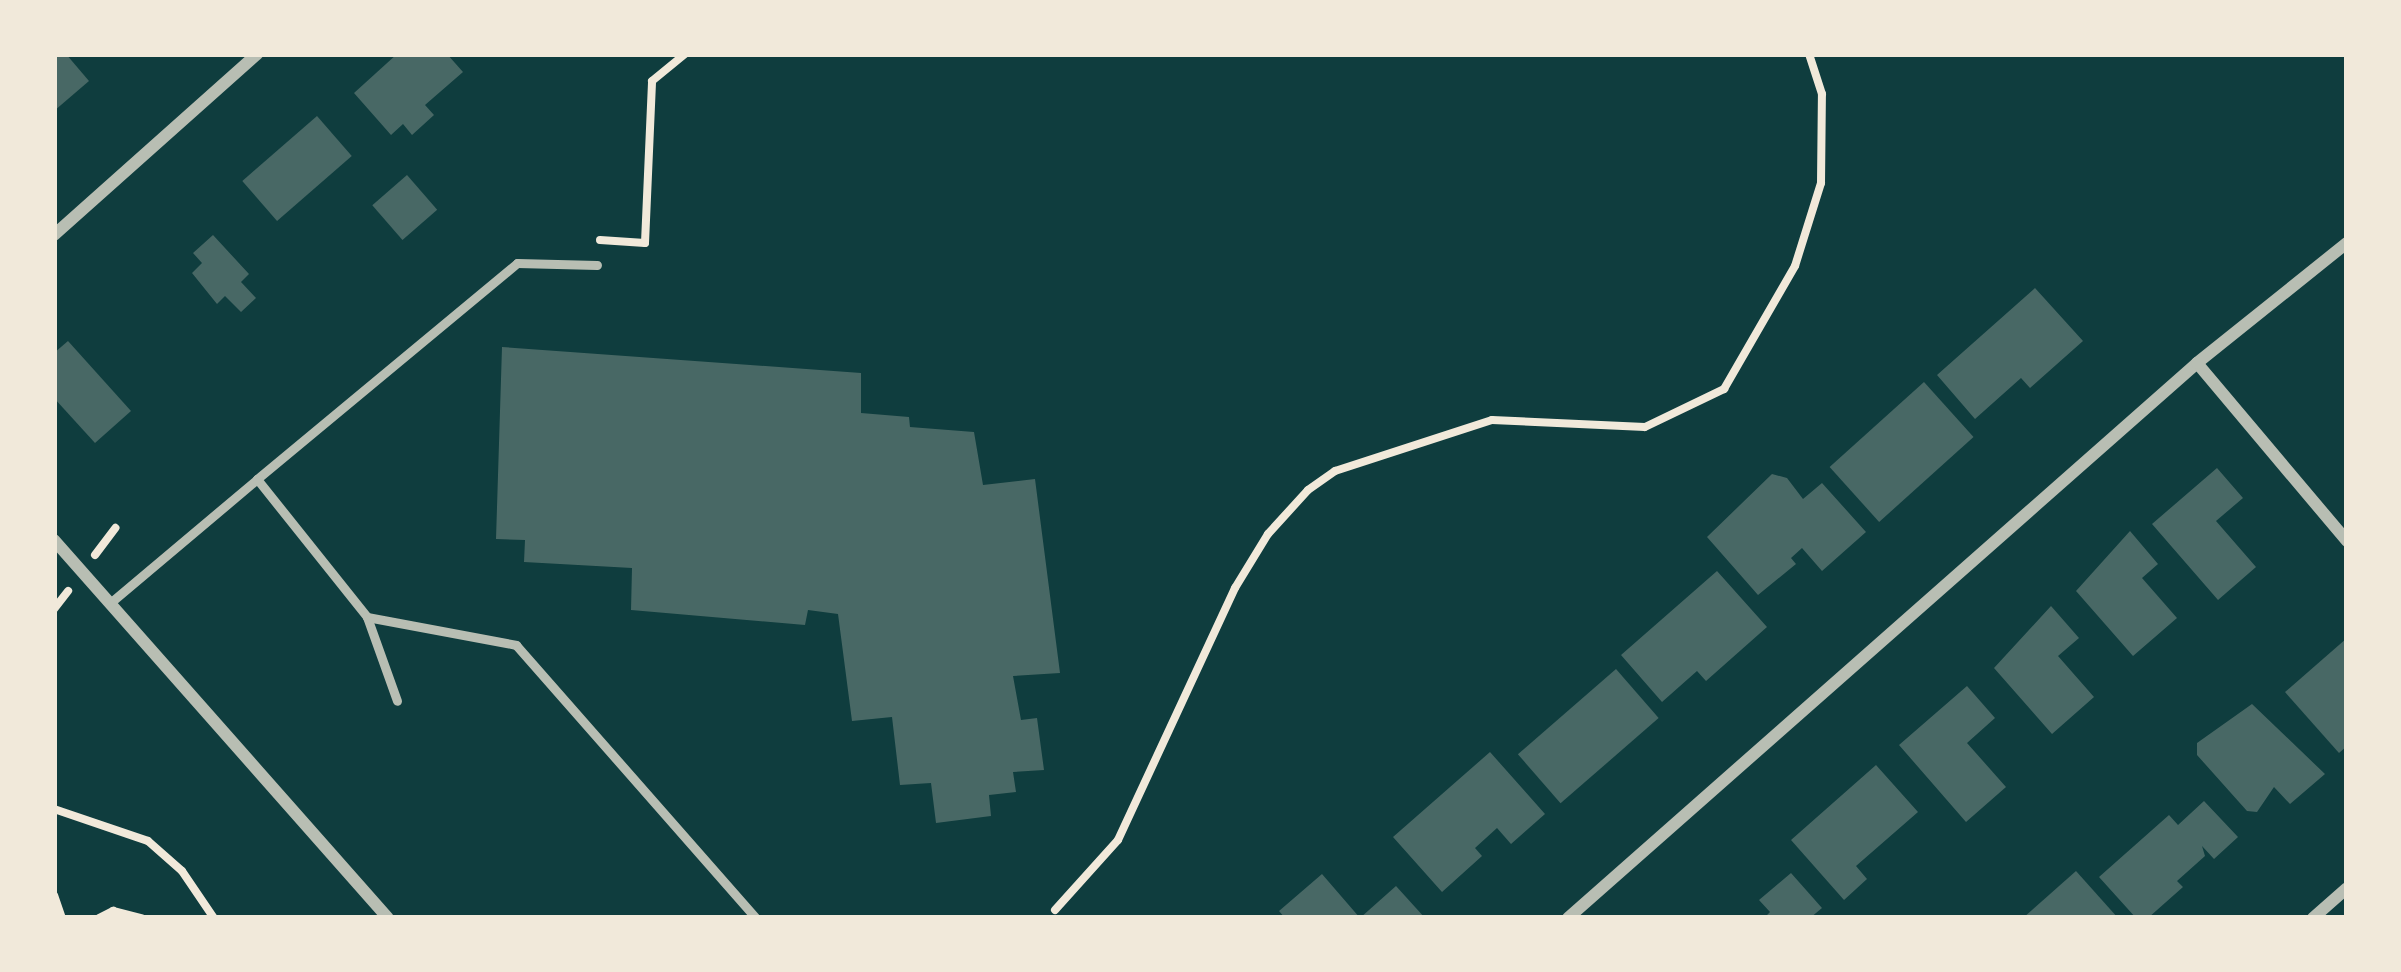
<!DOCTYPE html>
<style>
body{margin:0}
#map{position:relative;width:2401px;height:972px;overflow:hidden;background:#0f3d3e;font-family:Mulish,sans-serif}
div>[style]{position:absolute}
[style*='--x']{left:calc(var(--x)*1px);top:calc(var(--y)*1px);width:calc(var(--w)*1px);rotate:calc(var(--a)*1deg)}
.building>*{inset:0;background:#486865;transform-origin:0 0}
.path>*{height:8px;margin:-4px;padding:0 4px;transform-origin:4px;border-radius:4px;background:#f1e9da}
.service>*{height:9px;margin:-4.5px;padding:0 4.5px;transform-origin:4.5px;border-radius:4.5px;background:#b8beb3}
.minor>*{height:12px;margin:-6px;padding:0 6px;transform-origin:6px;border-radius:6px;background:#b8beb3}
span{translate:-50% -50%;white-space:nowrap;text-align:center;line-height:1.15;-webkit-text-stroke:12px #f1e9da;paint-order:stroke}
.frame{position:absolute;inset:0;border:57px solid #f1e9da;pointer-events:none}
</style>
<div id="map">
<div class="building">
<div style="clip-path:polygon(54px 54px,66px 54px,89px 81px,54px 111px)"></div>
<div style="clip-path:polygon(397px 54px,447px 54px,463px 72px,425px 105px,434px 115px,412px 135px,403px 124px,391px 135px,354px 93px)"></div>
<div style="left:317px;top:116px;width:53px;height:99px;rotate:49deg"></div>
<div style="left:407px;top:175px;width:46px;height:46px;rotate:49deg"></div>
<div style="clip-path:polygon(213px 235px,249px 274px,241px 282px,256px 298px,241px 312px,225px 296px,217px 304px,192px 273px,202px 263px,193px 253px)"></div>
<div style="clip-path:polygon(2035px 288px,2083px 341px,2030px 388px,2021px 378px,1975px 419px,1937px 375px)"></div>
<div style="clip-path:polygon(68px 341px,131px 411px,95px 443px,54px 398px,54px 353px)"></div>
<div style="clip-path:polygon(502px 347px,861px 373px,861px 413px,909px 417px,910px 427px,974px 432px,983px 485px,1035px 479px,1060px 673px,1013px 676px,1021px 720px,1037px 718px,1044px 770px,1013px 772px,1016px 792px,989px 795px,991px 816px,936px 823px,931px 783px,900px 785px,892px 717px,852px 721px,838px 614px,808px 610px,805px 625px,631px 610px,632px 568px,524px 562px,525px 540px,496px 539px)"></div>
<div style="left:1924px;top:382px;width:74px;height:127px;rotate:48deg"></div>
<div style="clip-path:polygon(2217px 468px,2243px 498px,2216px 521px,2256px 567px,2218px 600px,2152px 524px)"></div>
<div style="clip-path:polygon(1772px 474px,1787px 478px,1803px 499px,1822px 483px,1866px 532px,1822px 571px,1802px 548px,1791px 558px,1796px 564px,1758px 595px,1707px 537px)"></div>
<div style="clip-path:polygon(2130px 531px,2158px 564px,2142px 578px,2177px 618px,2133px 656px,2076px 591px)"></div>
<div style="clip-path:polygon(1717px 571px,1767px 627px,1706px 681px,1697px 671px,1662px 702px,1621px 655px)"></div>
<div style="clip-path:polygon(2051px 606px,2079px 638px,2058px 656px,2094px 697px,2052px 734px,1994px 668px)"></div>
<div style="clip-path:polygon(2347px 638px,2347px 746px,2339px 753px,2285px 692px)"></div>
<div style="left:1616px;top:669px;width:65px;height:130px;rotate:49deg"></div>
<div style="clip-path:polygon(1967px 686px,1995px 718px,1967px 743px,2006px 787px,1966px 822px,1899px 745px)"></div>
<div style="clip-path:polygon(2252px 704px,2325px 774px,2290px 804px,2274px 787px,2257px 812px,2247px 811px,2197px 755px,2197px 743px)"></div>
<div style="clip-path:polygon(1490px 752px,1545px 814px,1511px 844px,1497px 828px,1475px 848px,1482px 856px,1442px 892px,1393px 837px)"></div>
<div style="clip-path:polygon(1876px 765px,1918px 812px,1856px 866px,1867px 879px,1844px 900px,1791px 840px)"></div>
<div style="clip-path:polygon(2204px 801px,2238px 837px,2214px 859px,2202px 846px,2205px 856px,2177px 881px,2183px 887px,2148px 918px,2136px 918px,2099px 877px,2169px 815px,2178px 825px)"></div>
<div style="clip-path:polygon(2076px 871px,2118px 918px,2023px 918px)"></div>
<div style="clip-path:polygon(1791px 873px,1822px 908px,1810px 918px,1764px 918px,1770px 912px,1759px 900px)"></div>
<div style="clip-path:polygon(1322px 874px,1360px 918px,1396px 886px,1425px 918px,1285px 918px,1279px 911px)"></div>
</div>
<div class="path">
<div style="--x:600;--y:240;--w:45;--a:3.8"></div>
<div style="--x:645;--y:243;--w:162;--a:-87.5"></div>
<div style="--x:652;--y:81;--w:43;--a:-39.3"></div>
<div style="--x:95;--y:555;--w:34;--a:-53"></div>
<div style="--x:54;--y:609;--w:23;--a:-52"></div>
<div style="--x:54;--y:809;--w:99;--a:18.8"></div>
<div style="--x:148;--y:841;--w:45;--a:41.4"></div>
<div style="--x:182;--y:871;--w:57;--a:55.8"></div>
<div style="--x:54;--y:895;--w:24;--a:71"></div>
<div style="--x:1055;--y:910;--w:94;--a:-48"></div>
<div style="--x:1118;--y:840;--w:278;--a:-65.1"></div>
<div style="--x:1235;--y:588;--w:63;--a:-58.6"></div>
<div style="--x:1268;--y:534;--w:59;--a:-47.7"></div>
<div style="--x:1308;--y:490;--w:33;--a:-35"></div>
<div style="--x:1335;--y:471;--w:165;--a:-18"></div>
<div style="--x:1492;--y:420;--w:153;--a:2.6"></div>
<div style="--x:1645;--y:427;--w:88;--a:-25.7"></div>
<div style="--x:1724;--y:389;--w:142;--a:-60"></div>
<div style="--x:1795;--y:266;--w:87;--a:-72.6"></div>
<div style="--x:1821;--y:183;--w:89;--a:-89.4"></div>
<div style="--x:1822;--y:94;--w:42;--a:-108"></div>
<div style="--x:99;--y:918;--w:16;--a:-27"></div>
<div style="--x:113;--y:911;--w:30;--a:14"></div>
</div>
<div class="service">
<div style="--x:257;--y:479;--w:338;--a:-39.7"></div>
<div style="--x:517;--y:263;--w:80;--a:1.4"></div>
<div style="--x:110;--y:603;--w:192;--a:-40.1"></div>
<div style="--x:257;--y:479;--w:176;--a:51.4"></div>
<div style="--x:367;--y:617;--w:89;--a:70.3"></div>
<div style="--x:367;--y:617;--w:152;--a:10.6"></div>
<div style="--x:516;--y:645;--w:363;--a:48.7"></div>
</div>
<div class="minor">
<div style="--x:54;--y:235;--w:272;--a:-41.7"></div>
<div style="--x:2197;--y:363;--w:233;--a:49.9"></div>
<div style="--x:54;--y:540;--w:504;--a:48.54"></div>
<div style="--x:1568;--y:918;--w:839;--a:-41.42"></div>
<div style="--x:2197;--y:363;--w:192;--a:-38.7"></div>
<div style="--x:2313;--y:918;--w:45;--a:-41.4"></div>
</div>
<div class="frame"></div>
</div>
